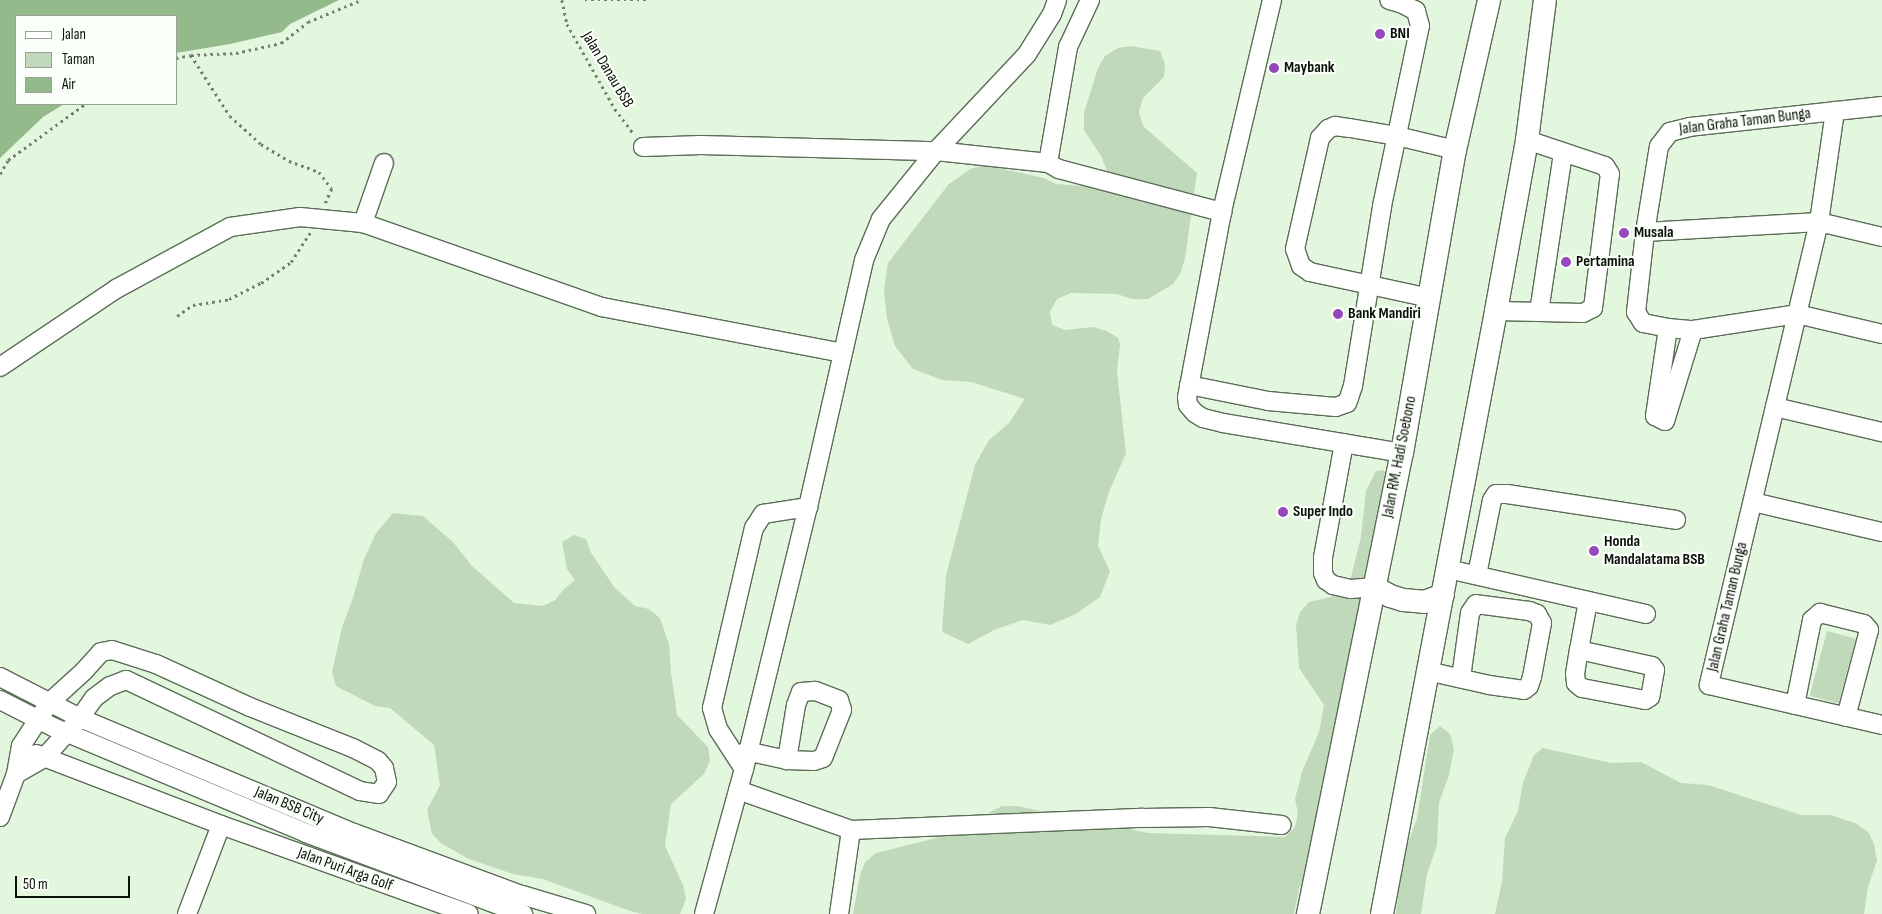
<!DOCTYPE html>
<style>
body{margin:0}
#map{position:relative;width:1882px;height:914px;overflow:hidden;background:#e2f7de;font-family:"Sofia Sans Condensed",sans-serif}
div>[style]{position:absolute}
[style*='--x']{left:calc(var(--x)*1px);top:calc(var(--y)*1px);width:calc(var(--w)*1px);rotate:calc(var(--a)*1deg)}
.green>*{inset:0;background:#c0d9bb;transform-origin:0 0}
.water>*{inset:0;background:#94ba8b}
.path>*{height:2.5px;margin-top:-1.25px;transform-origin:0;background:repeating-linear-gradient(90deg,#738070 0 2.5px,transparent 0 6.5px)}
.roads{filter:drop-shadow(1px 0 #5b6d57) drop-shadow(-1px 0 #5b6d57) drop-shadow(0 1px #5b6d57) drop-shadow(0 -1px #5b6d57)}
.minor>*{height:18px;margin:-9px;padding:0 9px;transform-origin:9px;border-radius:9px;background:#fff}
.major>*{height:22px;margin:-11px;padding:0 11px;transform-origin:11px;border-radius:11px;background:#fff}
.dots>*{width:14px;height:14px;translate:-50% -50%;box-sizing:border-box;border:2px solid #fafff9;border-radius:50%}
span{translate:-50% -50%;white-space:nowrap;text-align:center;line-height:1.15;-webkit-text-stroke:4.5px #fafff9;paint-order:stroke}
.poi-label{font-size:16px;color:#0a1108;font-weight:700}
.left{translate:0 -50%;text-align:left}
.street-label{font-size:16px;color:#0a1108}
.legend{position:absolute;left:15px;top:15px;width:162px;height:90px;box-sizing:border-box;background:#fafff9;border:1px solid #9aa099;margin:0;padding:6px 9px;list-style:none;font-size:15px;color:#0a1108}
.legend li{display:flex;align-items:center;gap:10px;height:25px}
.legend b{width:25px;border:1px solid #9aa099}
.scale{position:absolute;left:15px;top:876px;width:115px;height:22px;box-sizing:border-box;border:2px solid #0a1108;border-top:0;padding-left:6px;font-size:15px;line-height:18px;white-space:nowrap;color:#0a1108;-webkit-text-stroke:4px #fafff9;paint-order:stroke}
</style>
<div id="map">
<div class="green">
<div style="clip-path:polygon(1131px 46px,1160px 51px,1165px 64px,1164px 77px,1143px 98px,1139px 112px,1143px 126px,1197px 173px,1185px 258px,1181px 272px,1173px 284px,1148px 299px,1132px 299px,1117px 294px,1071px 293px,1057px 299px,1050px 312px,1052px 325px,1065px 330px,1093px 327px,1107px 331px,1118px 338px,1120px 344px,1117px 372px,1126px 453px,1109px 492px,1101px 519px,1098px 546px,1110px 571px,1100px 597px,1076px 614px,1050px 625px,1023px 620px,996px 629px,968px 644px,942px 632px,946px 575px,975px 465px,989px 440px,1009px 423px,1025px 399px,971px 382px,942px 380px,913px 369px,895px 346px,887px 319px,884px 290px,888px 263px,948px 185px,970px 169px,985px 165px,1044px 178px,1056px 184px,1083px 186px,1098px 183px,1107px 171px,1101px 156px,1084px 130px,1084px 113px,1098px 68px,1105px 56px,1118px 48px)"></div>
<div style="clip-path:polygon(1383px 470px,1388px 475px,1310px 862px,1299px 889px,1294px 914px,853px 914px,860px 875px,865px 862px,876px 853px,956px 833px,980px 822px,990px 812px,1002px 806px,1017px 806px,1148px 833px,1285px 837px,1295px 827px,1298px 813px,1295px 799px,1302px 772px,1319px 732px,1324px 705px,1299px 668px,1296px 625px,1300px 612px,1309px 602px,1347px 593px,1361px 537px,1366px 491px,1376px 471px)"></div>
<div style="clip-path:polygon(393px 513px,423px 516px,453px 542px,472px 566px,514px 603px,543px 606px,555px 600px,564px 589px,575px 580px,567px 569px,562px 542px,574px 535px,586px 539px,591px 553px,615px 588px,635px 606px,649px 609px,660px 618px,669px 644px,671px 672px,677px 715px,708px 747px,710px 761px,704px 774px,671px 804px,665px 846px,683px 885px,686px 899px,680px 914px,642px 914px,627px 910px,543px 879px,513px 874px,469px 859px,442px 844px,432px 834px,427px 810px,440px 785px,434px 745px,390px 708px,375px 706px,336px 686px,332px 672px,342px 627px,352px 601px,364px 559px,376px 533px)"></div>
<div style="left:1827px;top:631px;width:30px;height:67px;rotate:15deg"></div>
<div style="clip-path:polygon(1440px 726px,1450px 734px,1454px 749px,1449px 775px,1439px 803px,1437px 845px,1427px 874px,1421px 914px,1396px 914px,1400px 876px,1407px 846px,1417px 818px,1430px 735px)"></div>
<div style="clip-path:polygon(1543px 748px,1611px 763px,1641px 762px,1681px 783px,1708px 785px,1801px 815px,1831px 815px,1857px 824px,1869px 833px,1874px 844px,1877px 860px,1868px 887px,1864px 914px,1495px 914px,1502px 882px,1505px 838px,1518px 811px,1523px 783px,1534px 755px)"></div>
</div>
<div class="water">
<div style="clip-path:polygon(0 0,339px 0,290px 24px,282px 32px,230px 44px,176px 53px,176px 16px,16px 16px,16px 104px,64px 104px,43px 117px,0 158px)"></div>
</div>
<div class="path">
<div style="--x:562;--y:0;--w:25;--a:78"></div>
<div style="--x:567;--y:24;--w:98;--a:60.5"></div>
<div style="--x:615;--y:109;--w:31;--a:53"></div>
<div style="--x:585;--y:0;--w:65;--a:0"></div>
<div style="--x:191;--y:55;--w:72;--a:57.4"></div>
<div style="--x:230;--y:116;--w:42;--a:42.1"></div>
<div style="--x:261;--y:144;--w:33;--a:31"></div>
<div style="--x:289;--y:161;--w:32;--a:20"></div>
<div style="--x:319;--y:172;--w:21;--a:53"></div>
<div style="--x:332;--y:189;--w:17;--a:115"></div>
<div style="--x:176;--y:58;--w:15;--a:-11"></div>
<div style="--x:191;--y:55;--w:45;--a:-2.5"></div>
<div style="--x:236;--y:53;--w:46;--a:-12.5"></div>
<div style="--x:281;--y:43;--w:34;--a:-38"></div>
<div style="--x:308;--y:22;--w:57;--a:-22.5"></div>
<div style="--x:0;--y:174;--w:16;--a:-60"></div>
<div style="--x:8;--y:160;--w:95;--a:-36"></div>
<div style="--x:177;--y:316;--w:19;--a:-35"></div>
<div style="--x:193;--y:305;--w:36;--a:-9"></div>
<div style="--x:229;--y:299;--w:36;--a:-27"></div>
<div style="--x:261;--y:283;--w:37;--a:-35"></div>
<div style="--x:291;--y:262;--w:35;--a:-57"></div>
</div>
<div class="roads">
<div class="minor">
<div style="--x:1272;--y:0;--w:218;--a:103.3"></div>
<div style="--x:1222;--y:212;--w:188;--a:100.7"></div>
<div style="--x:1187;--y:397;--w:8;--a:83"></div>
<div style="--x:1188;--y:405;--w:11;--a:49"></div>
<div style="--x:1195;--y:413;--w:9;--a:32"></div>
<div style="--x:1203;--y:418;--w:21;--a:14"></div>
<div style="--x:1223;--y:423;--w:181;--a:9.5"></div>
<div style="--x:1882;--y:106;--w:193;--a:173.8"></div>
<div style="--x:1690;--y:127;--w:21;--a:166"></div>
<div style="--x:1670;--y:132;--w:18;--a:128"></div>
<div style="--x:1659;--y:146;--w:87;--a:99.2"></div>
<div style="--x:1645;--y:232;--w:81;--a:96.4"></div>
<div style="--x:1636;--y:312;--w:13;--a:58"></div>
<div style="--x:1643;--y:323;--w:25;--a:11"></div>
<div style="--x:1668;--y:328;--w:25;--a:5"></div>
<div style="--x:1693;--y:330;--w:105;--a:-8.7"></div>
<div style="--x:1797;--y:314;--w:87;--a:13.2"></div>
<div style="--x:1835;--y:111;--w:112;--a:98.2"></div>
<div style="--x:1819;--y:222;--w:476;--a:103.4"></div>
<div style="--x:1709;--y:685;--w:178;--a:13"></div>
<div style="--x:643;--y:147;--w:58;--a:-2"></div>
<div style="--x:701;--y:145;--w:235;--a:1.5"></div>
<div style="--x:936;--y:151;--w:113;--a:6.1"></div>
<div style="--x:1048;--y:163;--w:13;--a:29"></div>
<div style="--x:1059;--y:169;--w:169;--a:14.8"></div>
<div style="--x:384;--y:163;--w:64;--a:109.3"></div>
<div style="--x:363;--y:223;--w:253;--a:19.4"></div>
<div style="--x:602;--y:307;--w:245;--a:10.8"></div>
<div style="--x:1048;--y:163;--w:118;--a:-80.2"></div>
<div style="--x:1068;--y:47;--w:52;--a:-64.9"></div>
<div style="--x:1645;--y:232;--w:174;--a:-3.3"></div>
<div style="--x:1819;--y:222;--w:65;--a:13.4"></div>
<div style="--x:1430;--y:298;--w:123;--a:-167.8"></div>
<div style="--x:1310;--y:272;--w:11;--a:-146"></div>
<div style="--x:1301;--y:266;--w:18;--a:-109"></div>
<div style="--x:1295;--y:249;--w:114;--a:-77.3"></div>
<div style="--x:1320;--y:138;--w:12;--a:-48"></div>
<div style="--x:1328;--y:129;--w:8;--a:-23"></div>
<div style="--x:1335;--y:126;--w:15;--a:8"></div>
<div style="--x:1350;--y:128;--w:48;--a:9.7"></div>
<div style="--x:1397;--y:136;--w:60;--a:13.6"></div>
<div style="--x:1496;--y:311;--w:87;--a:1.3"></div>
<div style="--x:1583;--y:313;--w:11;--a:-27"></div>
<div style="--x:1593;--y:308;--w:135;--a:-82.8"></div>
<div style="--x:1610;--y:174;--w:9;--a:-122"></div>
<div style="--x:1605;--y:166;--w:82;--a:-161.6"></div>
<div style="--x:1539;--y:312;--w:161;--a:-81.4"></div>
<div style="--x:1668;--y:328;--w:89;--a:98.4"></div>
<div style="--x:1655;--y:416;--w:11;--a:27"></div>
<div style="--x:1665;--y:421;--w:95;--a:-72.9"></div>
<div style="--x:0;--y:367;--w:140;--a:-33.9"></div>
<div style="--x:116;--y:289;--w:130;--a:-28.5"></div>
<div style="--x:230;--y:227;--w:71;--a:-8.1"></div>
<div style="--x:300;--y:217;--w:63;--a:5.4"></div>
<div style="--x:1189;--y:385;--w:81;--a:11.4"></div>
<div style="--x:1268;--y:401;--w:68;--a:5"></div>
<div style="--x:1336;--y:407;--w:12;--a:-20"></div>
<div style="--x:1347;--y:403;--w:5;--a:-68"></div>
<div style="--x:1349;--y:398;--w:13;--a:-72"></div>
<div style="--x:1353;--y:386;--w:182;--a:-80.8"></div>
<div style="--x:1382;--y:206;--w:184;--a:-78.1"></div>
<div style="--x:1420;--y:26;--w:16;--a:-105"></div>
<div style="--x:1416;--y:11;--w:18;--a:-153"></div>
<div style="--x:1400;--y:3;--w:11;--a:-165"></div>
<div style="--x:1775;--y:407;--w:110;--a:13.2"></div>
<div style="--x:1344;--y:443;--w:116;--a:100.4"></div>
<div style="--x:1323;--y:557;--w:16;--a:90"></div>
<div style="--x:1323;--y:573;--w:8;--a:67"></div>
<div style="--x:1326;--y:580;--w:9;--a:36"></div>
<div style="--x:1333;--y:585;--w:18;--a:13"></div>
<div style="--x:1351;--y:589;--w:23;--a:-5"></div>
<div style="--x:1753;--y:502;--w:132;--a:13.1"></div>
<div style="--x:1448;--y:569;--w:203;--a:12.8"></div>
<div style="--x:1477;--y:575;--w:76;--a:-78.7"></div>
<div style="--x:1492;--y:500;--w:7;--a:-56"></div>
<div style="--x:1496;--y:494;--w:11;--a:0"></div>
<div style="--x:1507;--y:494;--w:171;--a:8.7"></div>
<div style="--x:1579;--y:650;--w:75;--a:12.4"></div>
<div style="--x:1652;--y:666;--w:5;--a:53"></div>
<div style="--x:1655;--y:670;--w:27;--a:100"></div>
<div style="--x:1650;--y:697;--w:6;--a:149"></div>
<div style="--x:1645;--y:700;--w:64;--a:-169.2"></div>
<div style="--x:1582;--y:688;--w:8;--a:-140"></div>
<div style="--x:1576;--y:683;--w:9;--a:-96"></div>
<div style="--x:1575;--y:674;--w:24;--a:-81"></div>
<div style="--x:1579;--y:650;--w:50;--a:-79.6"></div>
<div style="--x:1427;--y:671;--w:64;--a:12.7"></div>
<div style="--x:1489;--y:685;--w:35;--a:8"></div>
<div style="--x:1524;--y:690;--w:6;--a:-39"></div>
<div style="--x:1529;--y:686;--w:9;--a:-72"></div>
<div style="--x:1532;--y:677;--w:55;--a:-79.5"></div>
<div style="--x:1542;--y:623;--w:10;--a:-119"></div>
<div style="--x:1537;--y:614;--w:9;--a:-159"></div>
<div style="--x:1529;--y:611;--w:53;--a:-172.5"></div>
<div style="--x:1476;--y:604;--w:11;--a:124"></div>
<div style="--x:1470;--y:613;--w:66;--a:97.9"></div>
<div style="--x:0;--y:677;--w:90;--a:27.1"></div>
<div style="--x:80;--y:718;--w:297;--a:22.8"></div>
<div style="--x:354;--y:833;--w:179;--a:20.3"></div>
<div style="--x:522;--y:895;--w:67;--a:16.5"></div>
<div style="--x:0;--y:700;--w:59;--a:27"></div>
<div style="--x:53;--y:727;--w:274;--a:22.7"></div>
<div style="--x:306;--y:833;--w:232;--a:20.5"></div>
<div style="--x:1795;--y:705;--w:87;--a:-78.7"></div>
<div style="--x:1812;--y:620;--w:11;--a:-41"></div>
<div style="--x:1820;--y:613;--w:45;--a:14"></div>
<div style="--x:1864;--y:624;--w:8;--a:50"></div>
<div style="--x:1869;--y:630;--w:90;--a:104.8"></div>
<div style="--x:746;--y:751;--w:42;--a:12.4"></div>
<div style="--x:787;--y:760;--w:27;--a:2"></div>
<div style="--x:814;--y:761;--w:9;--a:-18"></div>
<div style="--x:823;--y:758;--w:52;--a:-68.4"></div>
<div style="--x:842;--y:710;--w:10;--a:-107"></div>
<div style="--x:839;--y:700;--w:26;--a:-159"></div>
<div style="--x:815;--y:691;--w:14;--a:176"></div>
<div style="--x:801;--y:692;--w:14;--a:111"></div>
<div style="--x:796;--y:705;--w:56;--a:99.3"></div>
<div style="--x:36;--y:754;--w:198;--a:21"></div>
<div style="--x:221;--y:825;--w:263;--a:19.7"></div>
<div style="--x:744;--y:769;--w:48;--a:-123"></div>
<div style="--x:718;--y:729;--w:22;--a:-106"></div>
<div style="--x:712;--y:708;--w:185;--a:-76.9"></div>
<div style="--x:754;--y:528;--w:17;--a:-57"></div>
<div style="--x:763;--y:514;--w:46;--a:-8.8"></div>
<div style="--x:738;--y:790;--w:120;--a:19.5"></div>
<div style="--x:851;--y:830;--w:85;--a:98.1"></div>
<div style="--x:0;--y:817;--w:46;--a:-69.6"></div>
<div style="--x:16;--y:774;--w:28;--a:-80"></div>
<div style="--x:21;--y:746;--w:51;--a:-56.9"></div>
<div style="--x:49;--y:703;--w:47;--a:-42.4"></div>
<div style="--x:84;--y:671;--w:25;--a:-48"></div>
<div style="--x:101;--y:652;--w:11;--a:-10"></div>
<div style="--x:112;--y:650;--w:46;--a:17.7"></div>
<div style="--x:156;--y:664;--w:103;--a:24.6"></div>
<div style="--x:250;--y:707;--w:111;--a:21.7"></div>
<div style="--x:353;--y:748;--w:28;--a:27"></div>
<div style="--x:378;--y:761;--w:9;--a:49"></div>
<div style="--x:384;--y:768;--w:14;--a:78"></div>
<div style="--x:387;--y:782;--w:14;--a:124"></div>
<div style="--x:379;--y:794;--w:19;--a:-171"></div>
<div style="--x:360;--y:791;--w:259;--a:-154.6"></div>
<div style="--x:126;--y:680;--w:17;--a:159"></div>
<div style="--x:110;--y:686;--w:20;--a:143"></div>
<div style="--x:94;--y:698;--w:24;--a:125"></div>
<div style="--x:80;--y:718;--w:54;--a:132"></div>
<div style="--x:44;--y:758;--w:32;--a:150"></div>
<div style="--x:851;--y:830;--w:292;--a:-2.4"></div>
<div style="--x:1143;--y:818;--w:66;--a:-0.9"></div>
<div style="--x:1209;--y:817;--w:73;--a:6.3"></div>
<div style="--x:187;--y:914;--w:95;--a:-69.1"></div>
<div style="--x:704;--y:914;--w:150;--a:-74.6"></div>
<div style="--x:744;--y:769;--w:270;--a:-76.3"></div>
<div style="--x:808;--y:507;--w:253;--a:-77.2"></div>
<div style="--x:864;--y:260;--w:44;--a:-67.5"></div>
<div style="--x:881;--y:219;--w:87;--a:-51"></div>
<div style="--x:936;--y:151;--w:133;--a:-46.8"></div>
<div style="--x:1027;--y:54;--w:47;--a:-58"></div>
<div style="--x:1052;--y:14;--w:15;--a:-70"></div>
</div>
<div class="major">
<div style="--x:1374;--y:587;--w:18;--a:29"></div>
<div style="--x:1390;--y:596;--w:14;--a:17"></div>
<div style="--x:1403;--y:600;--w:21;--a:5"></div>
<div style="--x:1424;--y:602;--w:20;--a:-20"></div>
<div style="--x:1308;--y:914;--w:470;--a:-78.5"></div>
<div style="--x:1402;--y:453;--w:308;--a:-80.1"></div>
<div style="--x:1455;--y:150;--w:154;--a:-77.2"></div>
<div style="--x:1382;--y:914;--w:614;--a:-79.29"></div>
<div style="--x:1496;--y:311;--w:174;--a:-79.7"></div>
<div style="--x:1527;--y:140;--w:141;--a:-82.7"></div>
</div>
</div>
<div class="dots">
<div style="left:1380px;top:34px;background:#9449bb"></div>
<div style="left:1274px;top:68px;background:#9449bb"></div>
<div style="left:1624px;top:233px;background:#9449bb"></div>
<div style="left:1566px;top:262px;background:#9449bb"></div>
<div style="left:1338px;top:314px;background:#9449bb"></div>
<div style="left:1283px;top:512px;background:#9449bb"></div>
<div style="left:1594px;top:551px;background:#9449bb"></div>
</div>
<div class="poi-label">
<span class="left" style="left:1390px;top:34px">BNI</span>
<span class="left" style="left:1284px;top:68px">Maybank</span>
<span class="left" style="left:1634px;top:233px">Musala</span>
<span class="left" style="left:1576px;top:262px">Pertamina</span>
<span class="left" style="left:1348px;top:314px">Bank Mandiri</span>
<span class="left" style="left:1293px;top:512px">Super Indo</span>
<span class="left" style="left:1604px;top:551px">Honda<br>Mandalatama BSB</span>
</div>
<div class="street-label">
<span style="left:607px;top:70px;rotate:59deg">Jalan Danau BSB</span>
<span style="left:1745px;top:122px;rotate:-7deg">Jalan Graha Taman Bunga</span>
<span style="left:1400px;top:457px;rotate:-79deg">Jalan RM. Hadi Soebono</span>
<span style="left:1728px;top:607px;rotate:-77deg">Jalan Graha Taman Bunga</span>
<span style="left:289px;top:806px;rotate:23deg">Jalan BSB City</span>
<span style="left:345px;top:870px;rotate:20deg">Jalan Puri Arga Golf</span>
</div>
<ul class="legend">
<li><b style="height:6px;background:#fff"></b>Jalan</li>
<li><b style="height:14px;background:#c0d9bb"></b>Taman</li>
<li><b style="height:14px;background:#94ba8b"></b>Air</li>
</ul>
<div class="scale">50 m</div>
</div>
